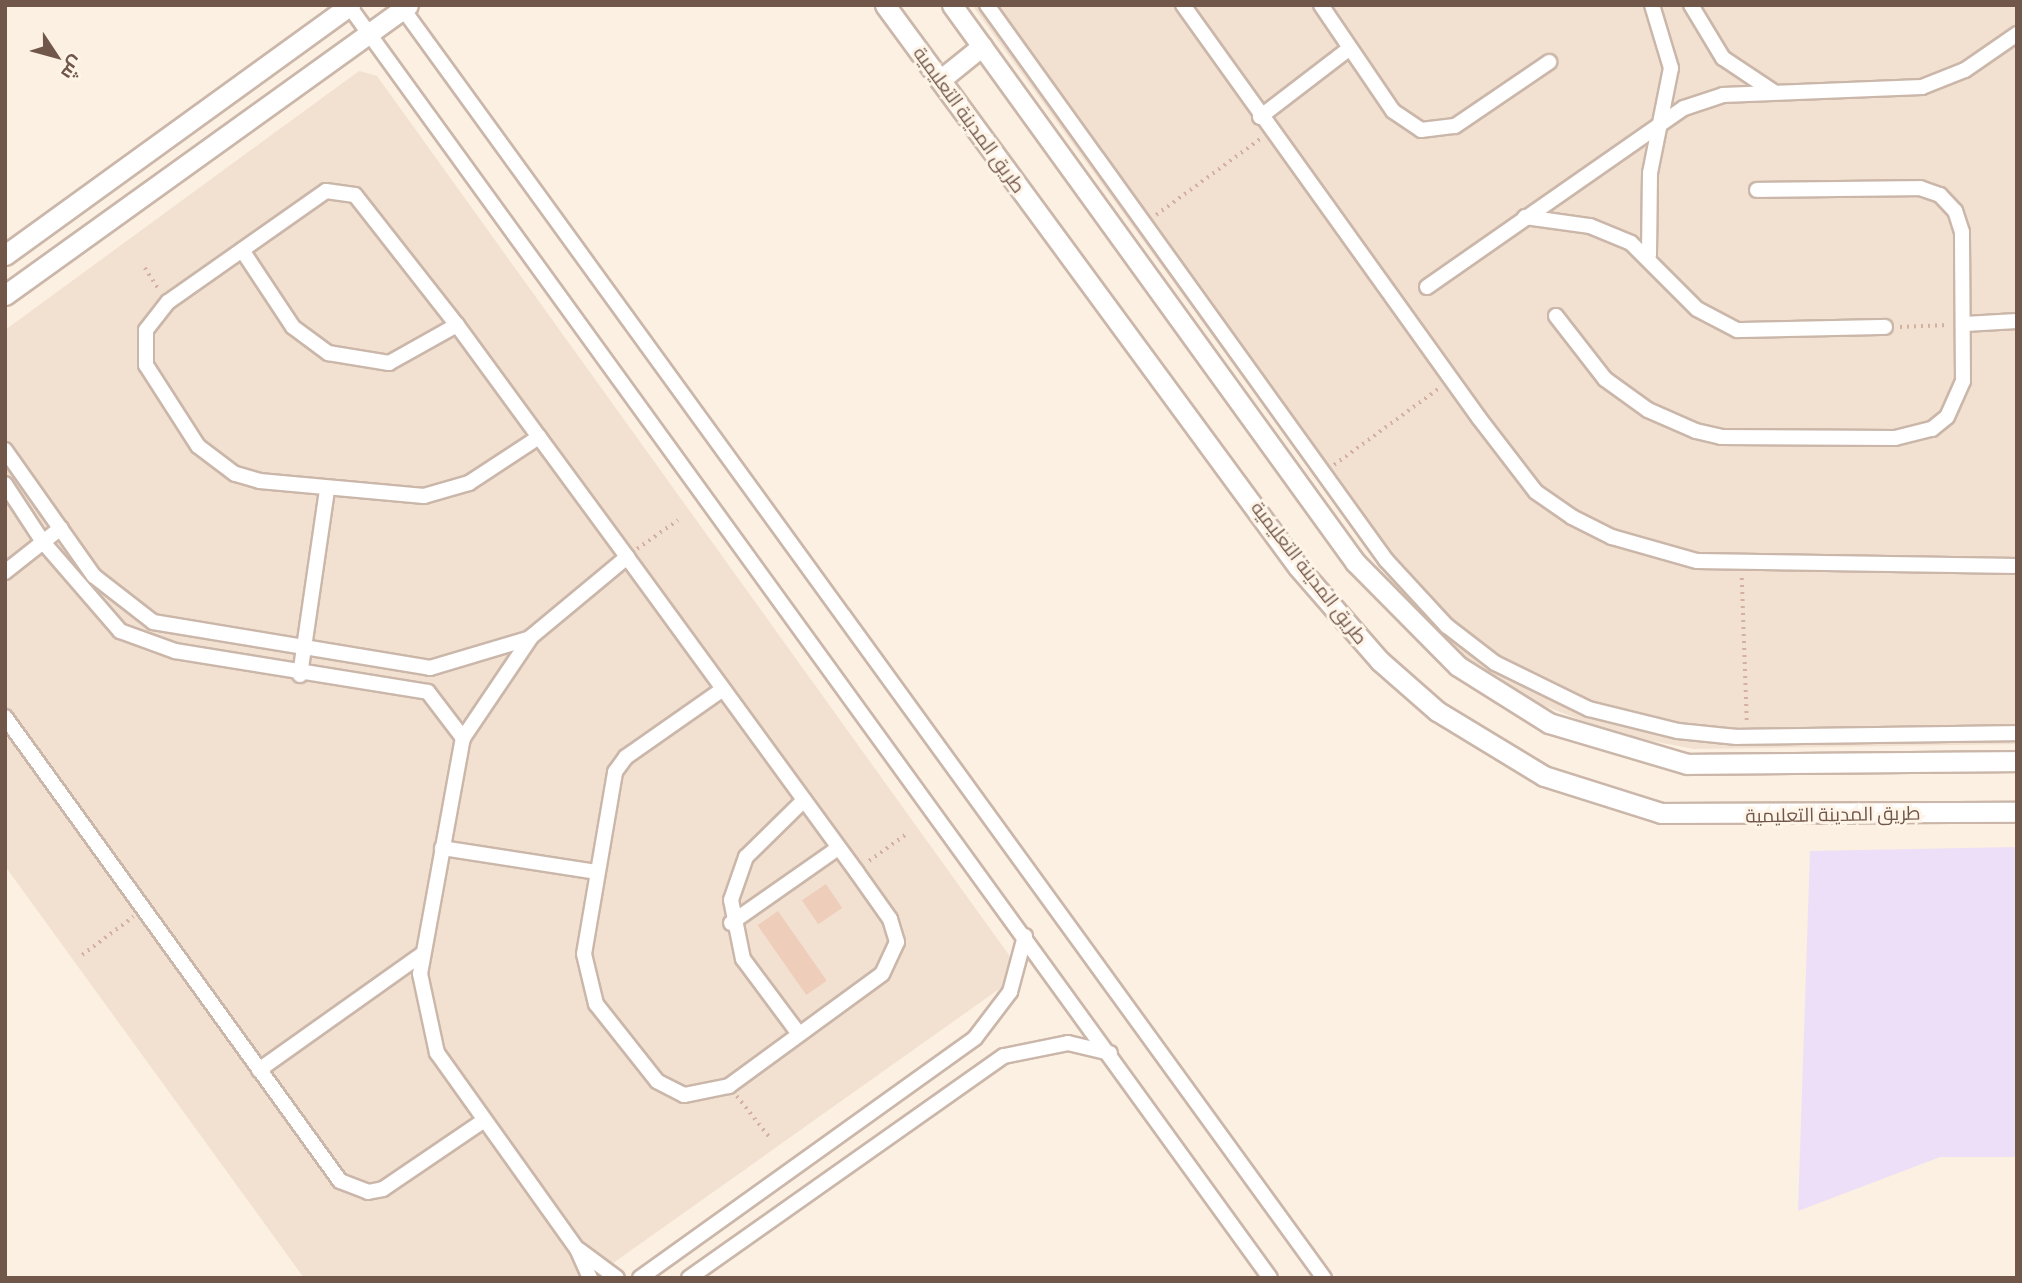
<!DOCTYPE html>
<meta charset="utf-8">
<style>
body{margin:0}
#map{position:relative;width:2022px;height:1283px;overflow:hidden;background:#fbf0e2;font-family:"PT Sans Narrow",Cairo,sans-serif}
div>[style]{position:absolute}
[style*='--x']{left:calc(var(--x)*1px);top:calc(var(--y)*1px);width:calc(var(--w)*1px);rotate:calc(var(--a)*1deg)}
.residential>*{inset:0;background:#f2e1d1}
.education>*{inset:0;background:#eddff7}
.building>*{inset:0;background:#eecdbb;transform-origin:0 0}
.path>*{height:3.5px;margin-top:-1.75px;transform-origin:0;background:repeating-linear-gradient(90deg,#d3b09f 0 2px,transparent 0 7px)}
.roads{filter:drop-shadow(2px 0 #cbb7aa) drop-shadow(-2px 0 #cbb7aa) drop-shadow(0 2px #cbb7aa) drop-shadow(0 -2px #cbb7aa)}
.street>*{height:14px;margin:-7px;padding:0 7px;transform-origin:7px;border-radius:7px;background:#fff}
.secondary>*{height:19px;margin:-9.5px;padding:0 9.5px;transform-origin:9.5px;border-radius:9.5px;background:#fff}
span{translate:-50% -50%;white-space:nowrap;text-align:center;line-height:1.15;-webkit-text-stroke:6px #fef4e8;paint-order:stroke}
.street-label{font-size:19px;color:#71564a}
.frame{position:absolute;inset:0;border:7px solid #71564a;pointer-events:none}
.north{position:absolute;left:21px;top:21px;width:70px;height:70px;-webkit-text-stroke:5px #fef4e8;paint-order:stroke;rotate:126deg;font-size:19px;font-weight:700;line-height:28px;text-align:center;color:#71564a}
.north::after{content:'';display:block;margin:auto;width:24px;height:32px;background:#71564a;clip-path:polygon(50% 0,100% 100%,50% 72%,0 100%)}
</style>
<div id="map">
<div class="residential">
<div style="clip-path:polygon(972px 5px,2017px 5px,2017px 744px,1694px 749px,1616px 734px,1542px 705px,1474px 664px,1413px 612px)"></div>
<div style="clip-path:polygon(359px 71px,377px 76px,1014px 962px,1009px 982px,592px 1278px,304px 1278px,5px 866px,5px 330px)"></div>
</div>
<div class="education">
<div style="clip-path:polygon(2017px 847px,2017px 1157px,1940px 1157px,1798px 1211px,1810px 851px)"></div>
</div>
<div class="building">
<div style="left:826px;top:884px;width:29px;height:29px;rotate:56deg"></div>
<div style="left:778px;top:911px;width:85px;height:25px;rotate:55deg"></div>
</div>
<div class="path">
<div style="--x:1156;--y:215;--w:129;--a:-36.2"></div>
<div style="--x:145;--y:268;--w:27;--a:57"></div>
<div style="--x:1900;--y:327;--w:48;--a:-2.4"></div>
<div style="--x:1334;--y:465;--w:129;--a:-36.2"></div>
<div style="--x:637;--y:549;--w:50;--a:-35.3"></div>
<div style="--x:1742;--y:578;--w:146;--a:88"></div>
<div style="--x:869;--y:861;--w:48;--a:-35.7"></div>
<div style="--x:82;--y:955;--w:64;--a:-36.7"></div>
<div style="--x:737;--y:1096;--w:53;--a:51.8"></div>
</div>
<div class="roads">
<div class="street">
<div style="--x:987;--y:5;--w:684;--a:54.29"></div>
<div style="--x:1386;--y:560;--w:90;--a:47.3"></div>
<div style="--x:1447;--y:626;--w:61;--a:37.6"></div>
<div style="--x:1495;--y:663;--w:105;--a:26.1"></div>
<div style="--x:1589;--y:709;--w:92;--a:13.9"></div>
<div style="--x:1678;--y:731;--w:59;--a:5.8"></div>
<div style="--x:1737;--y:737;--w:280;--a:-0.8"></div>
<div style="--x:1183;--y:5;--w:508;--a:54.37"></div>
<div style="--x:1479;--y:418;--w:93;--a:52.4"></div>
<div style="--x:1536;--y:492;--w:44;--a:34.8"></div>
<div style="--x:1572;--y:517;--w:45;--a:26.6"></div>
<div style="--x:1612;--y:537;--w:88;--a:15.8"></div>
<div style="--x:1697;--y:561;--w:320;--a:0.9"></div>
<div style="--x:1321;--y:5;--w:128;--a:55.8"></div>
<div style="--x:1393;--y:111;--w:34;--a:34"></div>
<div style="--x:1421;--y:130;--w:34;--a:-7"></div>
<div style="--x:1455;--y:126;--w:114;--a:-34.2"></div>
<div style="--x:1691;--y:5;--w:62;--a:58.9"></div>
<div style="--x:1723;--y:58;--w:61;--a:33.7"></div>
<div style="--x:349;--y:6;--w:1570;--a:54.09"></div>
<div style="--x:403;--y:9;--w:1568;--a:54.03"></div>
<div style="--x:1260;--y:117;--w:113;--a:-37.5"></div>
<div style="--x:1525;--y:217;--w:66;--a:7.9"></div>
<div style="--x:1590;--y:226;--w:44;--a:22.5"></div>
<div style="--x:1631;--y:243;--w:93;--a:45"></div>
<div style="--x:1697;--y:309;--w:45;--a:27.7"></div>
<div style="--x:1737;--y:330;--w:148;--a:-1.2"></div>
<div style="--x:242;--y:250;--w:92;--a:56.5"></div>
<div style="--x:293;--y:327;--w:44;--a:36.6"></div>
<div style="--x:328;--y:353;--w:62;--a:9.3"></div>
<div style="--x:389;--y:363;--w:78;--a:-29.2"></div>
<div style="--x:1649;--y:255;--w:82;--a:-89.3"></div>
<div style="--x:1650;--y:173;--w:107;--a:-78.7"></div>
<div style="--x:1671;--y:68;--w:66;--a:-106.8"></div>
<div style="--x:1427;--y:287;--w:313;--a:-34.9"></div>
<div style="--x:1684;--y:108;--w:41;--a:-18.4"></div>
<div style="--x:1723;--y:95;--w:199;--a:-2.3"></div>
<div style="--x:1922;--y:87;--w:46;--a:-21.6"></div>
<div style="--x:1965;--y:70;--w:63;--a:-34.7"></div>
<div style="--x:1556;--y:316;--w:80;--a:52.1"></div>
<div style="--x:1605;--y:379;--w:53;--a:35.8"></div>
<div style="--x:1648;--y:410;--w:52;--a:23.6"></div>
<div style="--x:1696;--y:431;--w:26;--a:13"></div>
<div style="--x:1721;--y:437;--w:174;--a:0.3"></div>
<div style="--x:1895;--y:438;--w:38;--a:-14"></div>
<div style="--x:1932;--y:429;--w:19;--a:-39"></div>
<div style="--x:1947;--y:417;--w:39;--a:-66"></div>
<div style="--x:1963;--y:381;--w:149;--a:-90.4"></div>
<div style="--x:1962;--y:232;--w:22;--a:-108"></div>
<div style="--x:1955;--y:211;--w:22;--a:-133"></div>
<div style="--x:1940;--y:195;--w:21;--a:-161"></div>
<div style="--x:1920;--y:188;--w:163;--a:179.3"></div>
<div style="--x:1965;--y:324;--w:52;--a:-3.3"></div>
<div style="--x:539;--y:437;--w:84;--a:146.7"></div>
<div style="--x:469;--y:483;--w:47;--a:163.9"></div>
<div style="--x:424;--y:496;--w:165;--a:-174.8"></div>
<div style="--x:260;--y:481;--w:26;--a:-164"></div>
<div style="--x:235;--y:474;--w:46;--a:-142.9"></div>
<div style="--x:198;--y:446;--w:96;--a:-122.7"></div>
<div style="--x:146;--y:365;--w:35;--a:-90"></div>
<div style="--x:146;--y:330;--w:36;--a:-52"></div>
<div style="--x:168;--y:302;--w:193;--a:-35.1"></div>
<div style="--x:326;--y:191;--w:29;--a:8"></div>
<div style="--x:355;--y:195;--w:165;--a:51.9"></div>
<div style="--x:457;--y:325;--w:139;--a:53.8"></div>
<div style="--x:539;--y:437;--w:149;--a:53.7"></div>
<div style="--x:627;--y:557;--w:389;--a:53.9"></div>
<div style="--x:856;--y:871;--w:59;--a:54.7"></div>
<div style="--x:890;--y:919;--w:24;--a:73"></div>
<div style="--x:897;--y:942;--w:35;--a:115"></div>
<div style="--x:882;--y:974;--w:190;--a:143.8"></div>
<div style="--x:729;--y:1086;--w:46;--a:168.7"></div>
<div style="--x:684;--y:1095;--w:30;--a:-153"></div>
<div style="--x:657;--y:1081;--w:98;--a:-128.4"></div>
<div style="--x:596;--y:1004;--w:51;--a:-103.5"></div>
<div style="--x:584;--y:954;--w:185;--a:-80.3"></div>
<div style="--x:615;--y:772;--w:19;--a:-54"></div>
<div style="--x:626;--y:757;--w:118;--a:-35"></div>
<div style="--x:5;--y:450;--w:154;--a:54.8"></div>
<div style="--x:94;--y:576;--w:75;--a:37.9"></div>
<div style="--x:153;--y:622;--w:281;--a:9.4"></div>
<div style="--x:430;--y:668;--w:101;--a:-16.6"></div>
<div style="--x:5;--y:484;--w:69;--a:56.8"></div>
<div style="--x:43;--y:542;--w:118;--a:49.1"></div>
<div style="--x:120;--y:631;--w:59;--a:20"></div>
<div style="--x:175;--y:651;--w:256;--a:9.2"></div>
<div style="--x:428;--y:692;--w:58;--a:52.7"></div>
<div style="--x:5;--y:572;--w:71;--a:-38.2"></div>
<div style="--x:300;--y:675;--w:188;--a:-81.7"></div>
<div style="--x:5;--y:717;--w:572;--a:54.17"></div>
<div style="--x:340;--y:1181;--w:30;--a:21"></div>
<div style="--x:368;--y:1192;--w:15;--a:-11"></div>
<div style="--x:383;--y:1189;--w:121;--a:-34.2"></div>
<div style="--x:442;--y:848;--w:157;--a:8.8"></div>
<div style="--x:731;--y:923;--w:131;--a:-35"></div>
<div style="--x:799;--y:1034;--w:94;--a:-126.7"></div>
<div style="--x:743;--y:959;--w:60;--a:-101.5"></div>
<div style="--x:731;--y:900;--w:46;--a:-70.8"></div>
<div style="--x:746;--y:857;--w:81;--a:-44.5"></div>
<div style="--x:259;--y:1070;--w:200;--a:-35.4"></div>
<div style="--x:579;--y:1250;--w:47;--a:36.4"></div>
<div style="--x:590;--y:1278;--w:32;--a:-114"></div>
<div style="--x:577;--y:1249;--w:241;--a:-125.5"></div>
<div style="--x:437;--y:1053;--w:81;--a:-102.1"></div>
<div style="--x:420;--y:974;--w:240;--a:-79.7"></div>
<div style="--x:463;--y:738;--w:122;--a:-56"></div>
<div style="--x:531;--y:637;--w:125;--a:-39.8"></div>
<div style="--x:640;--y:1278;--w:412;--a:-35.6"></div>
<div style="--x:975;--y:1038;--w:58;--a:-52.7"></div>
<div style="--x:1010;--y:992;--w:58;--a:-75"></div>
<div style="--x:689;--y:1278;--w:385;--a:-35.2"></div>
<div style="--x:1004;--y:1056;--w:65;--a:-11.5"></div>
<div style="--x:1068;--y:1043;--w:43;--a:13.4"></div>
</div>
<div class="secondary">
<div style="--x:885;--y:5;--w:697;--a:53.69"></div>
<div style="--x:1298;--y:567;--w:125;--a:48.9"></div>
<div style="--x:1380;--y:661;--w:76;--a:41.3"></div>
<div style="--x:1437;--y:711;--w:125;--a:31.3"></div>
<div style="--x:1544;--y:776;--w:123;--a:17.5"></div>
<div style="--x:1661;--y:813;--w:356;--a:-0.2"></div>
<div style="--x:952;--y:5;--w:688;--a:54.11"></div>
<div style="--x:1355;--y:562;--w:146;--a:45.3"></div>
<div style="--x:1458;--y:666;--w:107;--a:32.1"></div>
<div style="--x:1549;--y:723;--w:144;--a:16.5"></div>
<div style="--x:1687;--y:764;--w:330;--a:-0.5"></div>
<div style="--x:940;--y:80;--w:54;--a:-39"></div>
<div style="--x:5;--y:255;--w:426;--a:-35.9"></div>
<div style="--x:5;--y:295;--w:496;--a:-35.7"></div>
</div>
</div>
<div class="street-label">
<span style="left:969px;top:120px;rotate:54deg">طريق المدينة التعليمية</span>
<span style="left:1309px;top:573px;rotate:52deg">طريق المدينة التعليمية</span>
<span style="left:1833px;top:815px;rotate:-1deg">طريق المدينة التعليمية</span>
</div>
<div class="frame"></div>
<div class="north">ش</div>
</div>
